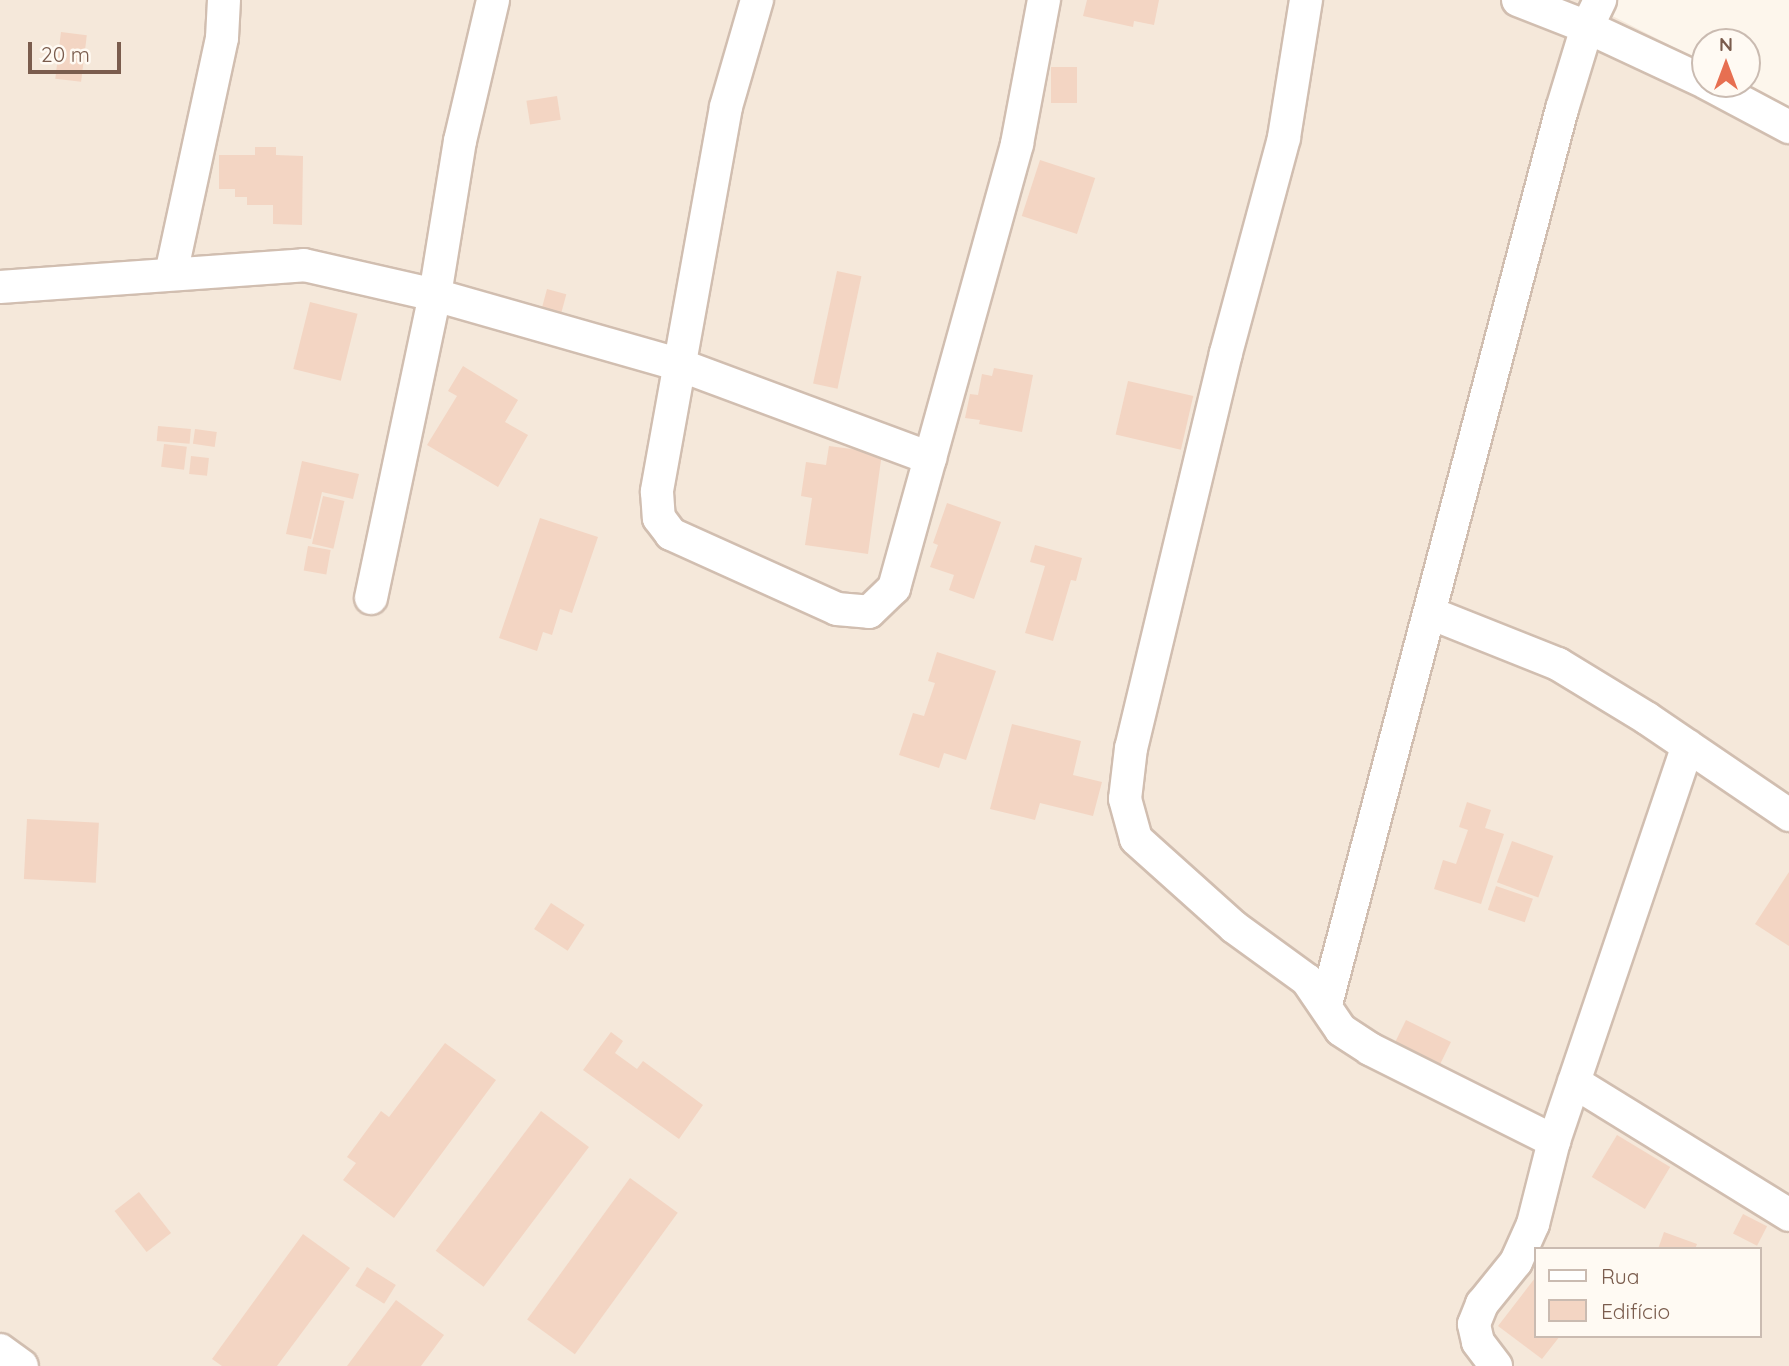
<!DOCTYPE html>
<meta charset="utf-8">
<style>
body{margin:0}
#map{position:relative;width:1789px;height:1366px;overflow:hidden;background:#fdf6ec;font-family:Quicksand,sans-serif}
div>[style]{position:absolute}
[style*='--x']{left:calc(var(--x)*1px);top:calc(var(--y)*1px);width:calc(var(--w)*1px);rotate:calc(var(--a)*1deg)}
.residential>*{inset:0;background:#f5e8da}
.building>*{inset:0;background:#f3d5c3;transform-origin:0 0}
.roads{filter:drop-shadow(2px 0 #d1beb0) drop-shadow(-2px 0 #d1beb0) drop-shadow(0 2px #d1beb0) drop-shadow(0 -2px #d1beb0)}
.minor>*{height:32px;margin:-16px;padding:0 16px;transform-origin:16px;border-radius:16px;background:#fff}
span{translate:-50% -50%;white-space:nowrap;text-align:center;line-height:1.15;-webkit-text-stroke:5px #fffaf3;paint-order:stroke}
.legend{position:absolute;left:1534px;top:1247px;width:228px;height:91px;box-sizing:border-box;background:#fffaf3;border:2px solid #cabbb1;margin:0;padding:9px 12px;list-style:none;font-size:21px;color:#7a5c4d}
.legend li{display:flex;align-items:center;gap:14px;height:35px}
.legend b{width:35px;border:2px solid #cabbb1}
.north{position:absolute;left:1691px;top:28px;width:70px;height:70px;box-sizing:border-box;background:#fffaf3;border:2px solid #cabbb1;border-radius:50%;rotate:0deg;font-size:19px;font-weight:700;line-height:28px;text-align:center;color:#7a5c4d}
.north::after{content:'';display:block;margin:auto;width:24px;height:32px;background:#e76f51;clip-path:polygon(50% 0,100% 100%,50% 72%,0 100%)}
.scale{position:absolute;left:28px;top:42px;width:93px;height:32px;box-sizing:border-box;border:4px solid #7a5c4d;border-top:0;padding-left:9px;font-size:21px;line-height:24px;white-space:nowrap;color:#7a5c4d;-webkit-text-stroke:5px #fffaf3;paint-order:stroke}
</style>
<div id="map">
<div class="residential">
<div style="clip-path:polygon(evenodd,0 0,1581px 0,1705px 63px,1705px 84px,1746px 84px,1789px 108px,1789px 1366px,0 1366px,0 0,1535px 1249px,1759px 1249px,1759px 1336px,1535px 1336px,1535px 1249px)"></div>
</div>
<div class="building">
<div style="clip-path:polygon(1087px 0,1159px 0,1154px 25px,1134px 21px,1133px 27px,1083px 16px)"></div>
<div style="left:61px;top:32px;width:26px;height:47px;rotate:7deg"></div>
<div style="left:1051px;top:67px;width:26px;height:36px"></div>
<div style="left:557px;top:96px;width:24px;height:31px;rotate:81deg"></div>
<div style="clip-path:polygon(255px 147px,276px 147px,276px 155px,303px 156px,302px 225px,273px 224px,273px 205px,247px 205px,247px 197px,235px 197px,235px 189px,219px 189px,219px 155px,255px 155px)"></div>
<div style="left:1040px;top:160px;width:58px;height:59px;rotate:18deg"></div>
<div style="left:837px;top:271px;width:25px;height:115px;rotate:12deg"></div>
<div style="left:547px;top:289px;width:20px;height:20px;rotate:15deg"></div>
<div style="left:310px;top:302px;width:49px;height:69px;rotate:14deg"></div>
<div style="clip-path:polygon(463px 366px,518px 400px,505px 422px,528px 435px,498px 487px,427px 445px,457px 396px,448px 391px)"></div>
<div style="clip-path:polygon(994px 368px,1033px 375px,1022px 432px,979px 424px,980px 420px,965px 418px,970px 394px,978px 395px,982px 374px,992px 376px)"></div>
<div style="left:1128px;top:381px;width:67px;height:55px;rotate:13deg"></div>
<div style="left:158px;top:426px;width:33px;height:15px;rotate:5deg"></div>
<div style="left:195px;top:429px;width:22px;height:15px;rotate:8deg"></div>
<div style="left:164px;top:444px;width:23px;height:23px;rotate:7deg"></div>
<div style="clip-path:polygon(829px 446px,882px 453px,868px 554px,805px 545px,812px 498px,801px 496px,806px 462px,826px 465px)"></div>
<div style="left:191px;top:456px;width:18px;height:18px;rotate:6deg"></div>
<div style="clip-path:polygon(302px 461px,359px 474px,353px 499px,322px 492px,311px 539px,286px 534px)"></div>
<div style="left:323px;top:496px;width:22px;height:49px;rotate:13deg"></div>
<div style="clip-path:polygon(947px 503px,1001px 522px,974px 599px,949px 590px,954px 575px,930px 567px,938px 545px,933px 543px)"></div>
<div style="clip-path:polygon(540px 518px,598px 537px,572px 613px,560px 609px,552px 635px,543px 632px,537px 651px,499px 638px)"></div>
<div style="clip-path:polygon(1035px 545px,1082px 558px,1076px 581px,1071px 580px,1053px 641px,1025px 633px,1045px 566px,1030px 562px)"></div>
<div style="left:308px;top:546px;width:23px;height:25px;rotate:10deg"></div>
<div style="clip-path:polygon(937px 652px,996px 671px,966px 760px,944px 753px,939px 768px,899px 755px,913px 713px,924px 716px,935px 683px,928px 681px)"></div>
<div style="clip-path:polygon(1012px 724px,1081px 741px,1073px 775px,1102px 782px,1093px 816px,1040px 803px,1035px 820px,990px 809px)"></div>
<div style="clip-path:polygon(1467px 802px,1491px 810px,1485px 828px,1504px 834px,1481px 904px,1434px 889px,1443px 860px,1456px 864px,1468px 830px,1459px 827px)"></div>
<div style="left:27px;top:819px;width:72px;height:60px;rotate:3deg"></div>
<div style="left:1512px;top:841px;width:44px;height:44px;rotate:20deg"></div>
<div style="clip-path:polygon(1789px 872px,1789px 946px,1755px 924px)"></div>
<div style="left:1496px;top:886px;width:39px;height:25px;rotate:19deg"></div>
<div style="left:551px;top:903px;width:40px;height:31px;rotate:33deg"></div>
<div style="left:1406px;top:1020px;width:50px;height:36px;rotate:26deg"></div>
<div style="clip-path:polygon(611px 1032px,623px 1041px,615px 1053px,637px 1069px,643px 1061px,703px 1105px,679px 1139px,583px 1070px)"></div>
<div style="clip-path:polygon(445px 1043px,496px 1080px,394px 1218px,343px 1180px,356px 1163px,347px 1157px,381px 1111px,389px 1117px)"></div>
<div style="left:541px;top:1111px;width:60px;height:175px;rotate:37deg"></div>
<div style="left:1617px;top:1135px;width:62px;height:49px;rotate:31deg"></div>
<div style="left:630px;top:1178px;width:59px;height:175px;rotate:36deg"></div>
<div style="left:139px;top:1192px;width:52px;height:31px;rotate:52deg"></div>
<div style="left:1743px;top:1214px;width:27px;height:22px;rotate:27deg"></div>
<div style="clip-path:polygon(1664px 1232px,1697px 1244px,1695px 1249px,1658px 1249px)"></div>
<div style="clip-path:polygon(303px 1234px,350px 1268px,277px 1366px,222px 1366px,212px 1359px)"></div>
<div style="left:367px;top:1267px;width:34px;height:22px;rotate:32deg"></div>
<div style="clip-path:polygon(1535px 1278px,1535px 1336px,1560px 1336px,1542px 1359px,1498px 1326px)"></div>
<div style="clip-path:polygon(396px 1300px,444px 1335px,421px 1366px,347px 1366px)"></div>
</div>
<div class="roads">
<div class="minor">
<div style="--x:757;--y:0;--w:111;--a:106.2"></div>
<div style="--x:726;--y:107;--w:391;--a:100.2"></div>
<div style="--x:657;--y:492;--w:26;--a:86"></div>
<div style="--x:659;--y:518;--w:20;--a:53"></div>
<div style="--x:671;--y:534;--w:182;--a:24.3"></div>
<div style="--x:837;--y:609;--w:32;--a:5"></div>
<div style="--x:869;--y:612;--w:35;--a:-44"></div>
<div style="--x:894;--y:588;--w:461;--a:-74.5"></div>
<div style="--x:1017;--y:144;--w:147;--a:-79.4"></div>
<div style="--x:1306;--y:0;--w:140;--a:99.1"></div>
<div style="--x:1284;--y:138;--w:223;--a:105.1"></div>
<div style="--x:1226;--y:353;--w:406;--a:103.5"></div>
<div style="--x:1131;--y:748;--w:51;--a:96.7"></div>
<div style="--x:1125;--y:799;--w:41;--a:74.6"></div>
<div style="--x:1136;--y:839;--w:132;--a:41.9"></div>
<div style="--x:1234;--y:927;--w:90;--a:36"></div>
<div style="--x:1307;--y:980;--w:60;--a:55.8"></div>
<div style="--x:1341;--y:1030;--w:35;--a:33"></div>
<div style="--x:1370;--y:1049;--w:206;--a:26.6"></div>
<div style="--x:1518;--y:0;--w:74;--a:21.4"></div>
<div style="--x:1587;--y:27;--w:130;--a:25"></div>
<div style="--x:1708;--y:84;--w:92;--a:28"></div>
<div style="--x:171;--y:274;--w:241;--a:-77.8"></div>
<div style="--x:222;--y:38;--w:38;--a:-87"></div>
<div style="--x:0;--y:287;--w:305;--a:-4.1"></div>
<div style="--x:304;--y:265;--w:134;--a:12.9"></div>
<div style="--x:435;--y:295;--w:255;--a:15.9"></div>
<div style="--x:680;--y:365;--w:267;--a:20.4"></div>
<div style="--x:371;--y:598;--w:310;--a:-78.1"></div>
<div style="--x:435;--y:295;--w:156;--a:-80.8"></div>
<div style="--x:460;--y:141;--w:145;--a:-76.8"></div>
<div style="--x:1430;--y:613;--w:138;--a:21.7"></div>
<div style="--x:1558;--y:664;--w:105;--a:31.4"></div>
<div style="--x:1648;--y:719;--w:171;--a:34.2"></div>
<div style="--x:1326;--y:1004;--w:926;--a:-75.23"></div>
<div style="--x:1562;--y:109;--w:86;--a:-73"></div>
<div style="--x:1587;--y:27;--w:30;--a:-64"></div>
<div style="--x:1574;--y:1082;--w:253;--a:31.7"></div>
<div style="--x:0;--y:1350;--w:27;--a:36"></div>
<div style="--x:1496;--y:1366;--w:30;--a:-127"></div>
<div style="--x:1478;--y:1342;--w:18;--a:-103"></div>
<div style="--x:1474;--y:1324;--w:22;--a:-68"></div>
<div style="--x:1482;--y:1304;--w:54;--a:-51"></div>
<div style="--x:1516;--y:1262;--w:42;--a:-65.9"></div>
<div style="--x:1533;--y:1224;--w:86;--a:-75.8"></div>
<div style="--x:1554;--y:1141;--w:417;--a:-71.3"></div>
</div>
</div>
<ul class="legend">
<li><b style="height:9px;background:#fff"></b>Rua</li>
<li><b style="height:19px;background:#f3d5c3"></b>Edifício</li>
</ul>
<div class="north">N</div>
<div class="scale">20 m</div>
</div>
